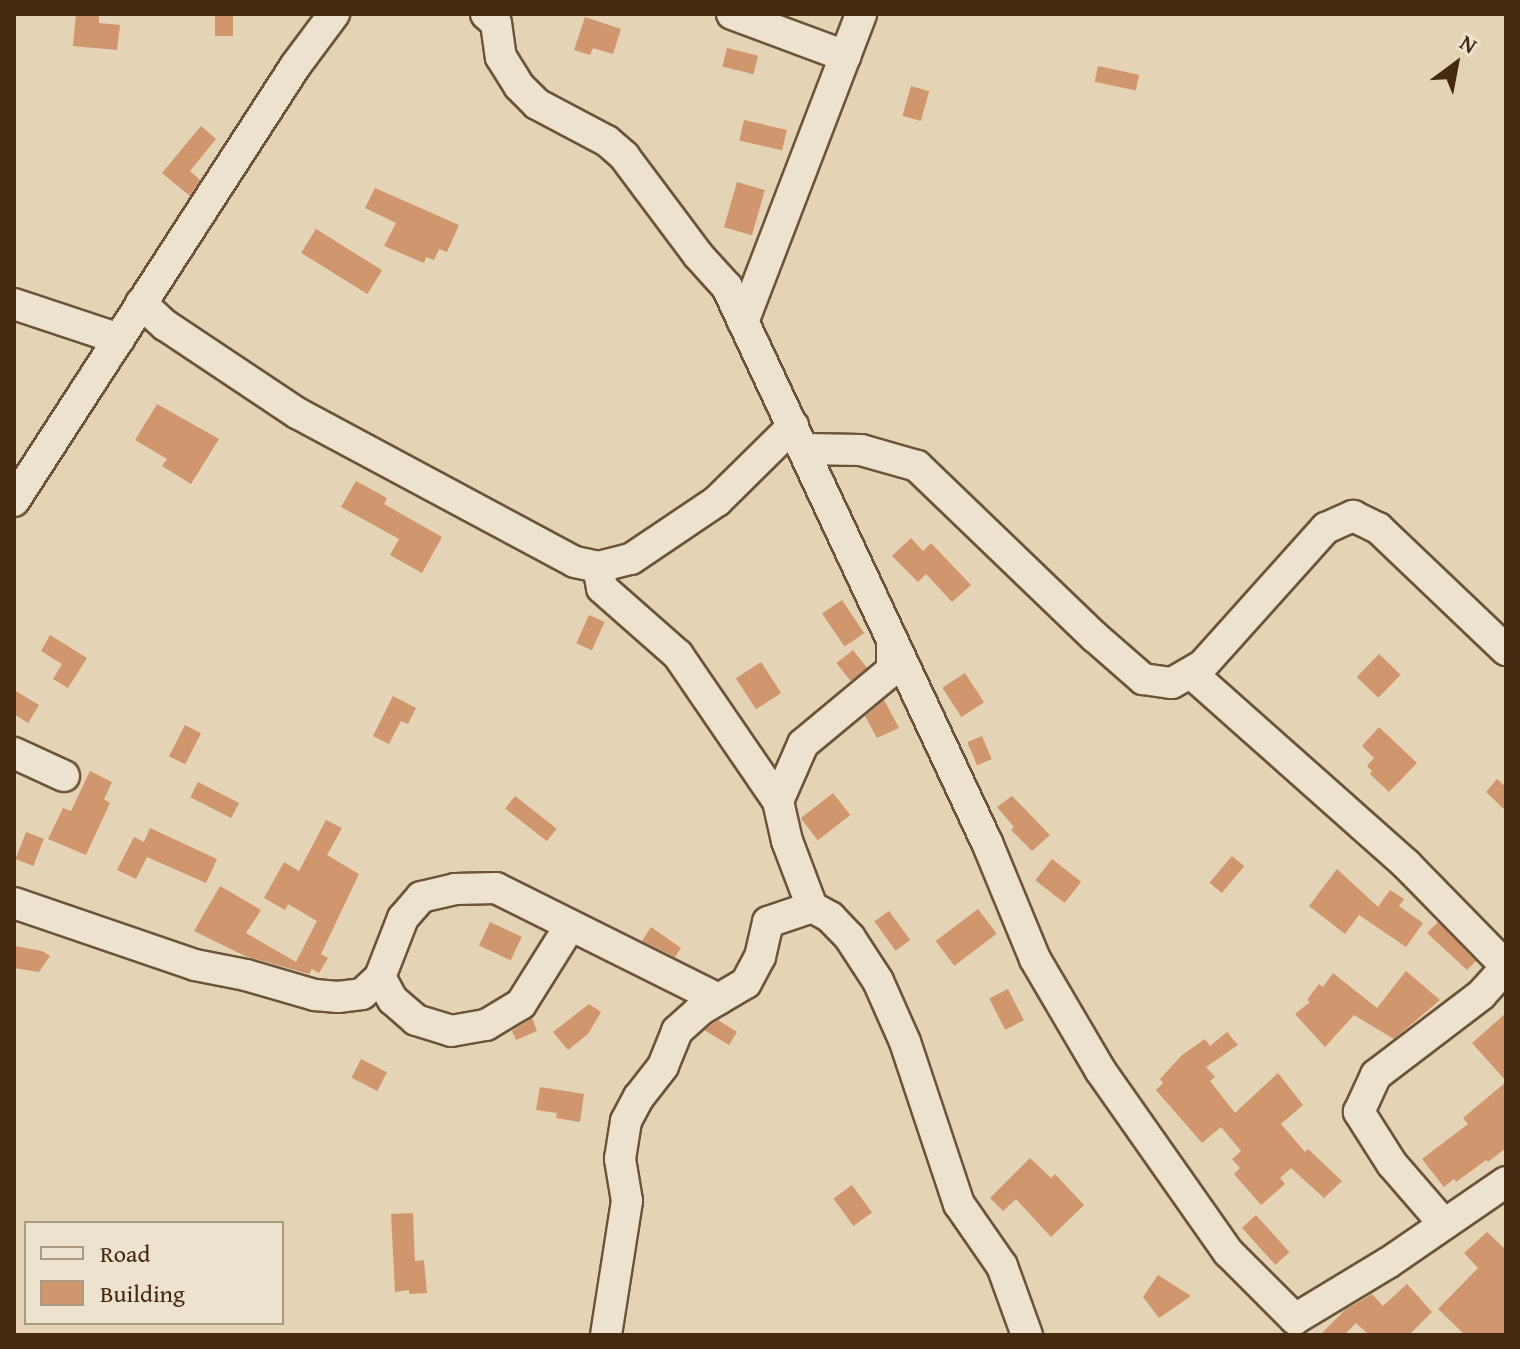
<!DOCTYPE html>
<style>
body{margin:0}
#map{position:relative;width:1520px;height:1349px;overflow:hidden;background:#e4d3b4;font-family:"Gentium Book Plus",serif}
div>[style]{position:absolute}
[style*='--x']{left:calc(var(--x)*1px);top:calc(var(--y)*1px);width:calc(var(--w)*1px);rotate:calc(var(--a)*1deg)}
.building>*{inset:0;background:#d0966e;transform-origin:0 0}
.roads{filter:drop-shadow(2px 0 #6b543a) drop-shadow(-2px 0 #6b543a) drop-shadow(0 2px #6b543a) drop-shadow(0 -2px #6b543a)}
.minor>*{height:30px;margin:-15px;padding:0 15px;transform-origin:15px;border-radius:15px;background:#ede2ce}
span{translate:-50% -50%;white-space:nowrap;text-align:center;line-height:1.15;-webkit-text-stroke:6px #ede2ce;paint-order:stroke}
.frame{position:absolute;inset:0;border:16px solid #432a11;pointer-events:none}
.legend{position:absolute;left:24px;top:1221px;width:260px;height:104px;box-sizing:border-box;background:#ede2ce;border:2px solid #a99882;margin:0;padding:10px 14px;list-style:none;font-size:24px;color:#432a11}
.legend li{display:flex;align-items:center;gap:16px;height:40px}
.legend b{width:40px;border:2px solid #a99882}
.north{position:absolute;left:1416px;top:24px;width:80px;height:80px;-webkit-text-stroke:6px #ede2ce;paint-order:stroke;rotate:32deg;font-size:22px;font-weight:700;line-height:32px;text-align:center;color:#432a11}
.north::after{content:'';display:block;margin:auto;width:28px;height:36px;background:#432a11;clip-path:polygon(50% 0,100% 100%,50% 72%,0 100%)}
</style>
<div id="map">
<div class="building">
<div style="clip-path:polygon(76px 14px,99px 14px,99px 23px,120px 25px,117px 50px,73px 46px)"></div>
<div style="left:215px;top:14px;width:18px;height:22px"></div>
<div style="clip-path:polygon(585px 17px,621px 29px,613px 54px,593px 48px,590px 55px,574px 50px)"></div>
<div style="left:727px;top:48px;width:32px;height:19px;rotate:14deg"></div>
<div style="left:1098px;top:66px;width:42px;height:16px;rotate:12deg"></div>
<div style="left:911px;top:86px;width:19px;height:31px;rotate:16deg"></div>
<div style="left:744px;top:120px;width:44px;height:21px;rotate:13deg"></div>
<div style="clip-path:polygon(201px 126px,216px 139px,190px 171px,200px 180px,190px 196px,162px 173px)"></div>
<div style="left:737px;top:182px;width:29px;height:47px;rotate:16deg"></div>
<div style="clip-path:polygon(375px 188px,459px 225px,447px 252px,439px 249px,434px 260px,426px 257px,424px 263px,384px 246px,396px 223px,365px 208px)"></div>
<div style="left:316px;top:229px;width:78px;height:28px;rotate:32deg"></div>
<div style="clip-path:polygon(157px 404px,219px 439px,191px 484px,162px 466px,167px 459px,135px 440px)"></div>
<div style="clip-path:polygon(356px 481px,387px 498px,384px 504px,442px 537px,422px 573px,390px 555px,399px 539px,341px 507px)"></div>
<div style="clip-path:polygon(911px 538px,923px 551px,931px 543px,971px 585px,952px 602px,926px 574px,918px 582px,892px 556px)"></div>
<div style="left:842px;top:600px;width:40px;height:24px;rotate:56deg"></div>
<div style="left:589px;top:615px;width:17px;height:31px;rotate:24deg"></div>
<div style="clip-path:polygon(50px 635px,87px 658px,68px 688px,53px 679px,62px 664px,41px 651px)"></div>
<div style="left:853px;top:650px;width:23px;height:21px;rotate:52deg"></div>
<div style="left:1379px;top:654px;width:30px;height:32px;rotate:44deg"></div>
<div style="left:761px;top:662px;width:37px;height:30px;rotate:57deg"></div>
<div style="left:965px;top:673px;width:35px;height:27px;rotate:57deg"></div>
<div style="clip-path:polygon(14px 690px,39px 705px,28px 723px,14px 714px)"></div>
<div style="clip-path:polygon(393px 696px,416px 708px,408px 724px,401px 721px,389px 744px,373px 736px)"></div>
<div style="clip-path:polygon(884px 700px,899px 728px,877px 738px,865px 716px)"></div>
<div style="left:185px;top:725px;width:18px;height:35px;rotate:27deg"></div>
<div style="clip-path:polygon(1379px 727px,1417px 763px,1389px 792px,1370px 774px,1372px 771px,1367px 766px,1374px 758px,1362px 746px)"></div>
<div style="left:982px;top:736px;width:25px;height:16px;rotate:67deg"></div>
<div style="clip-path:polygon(90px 771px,112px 782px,104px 799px,110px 803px,86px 855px,48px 839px,63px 808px,71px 811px)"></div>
<div style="clip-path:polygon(1497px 779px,1506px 787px,1506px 811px,1486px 792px)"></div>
<div style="left:198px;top:782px;width:46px;height:17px;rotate:27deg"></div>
<div style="left:833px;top:793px;width:28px;height:41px;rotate:52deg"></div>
<div style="left:515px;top:796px;width:53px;height:16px;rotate:38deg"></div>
<div style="clip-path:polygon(1012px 796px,1050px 835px,1032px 851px,1011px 830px,1014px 827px,997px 807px)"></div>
<div style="clip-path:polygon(326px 820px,342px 828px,327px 855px,359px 874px,321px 954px,328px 958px,319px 973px,312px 969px,309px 974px,245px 956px,194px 931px,220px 886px,261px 910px,246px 933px,296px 962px,317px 921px,288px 904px,285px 910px,264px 898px,284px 862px,299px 871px)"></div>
<div style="clip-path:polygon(150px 828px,217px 859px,206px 883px,147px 857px,136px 879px,117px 870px,134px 837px,144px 842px)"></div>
<div style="left:26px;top:832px;width:19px;height:29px;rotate:21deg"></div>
<div style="left:1232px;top:856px;width:16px;height:35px;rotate:40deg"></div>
<div style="left:1052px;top:859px;width:37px;height:27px;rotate:38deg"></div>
<div style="clip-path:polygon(1337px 869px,1378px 907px,1390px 890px,1404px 899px,1399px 906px,1423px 923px,1406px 947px,1359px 915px,1345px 934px,1309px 906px)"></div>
<div style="left:978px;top:909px;width:31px;height:53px;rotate:53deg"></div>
<div style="left:889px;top:911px;width:36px;height:18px;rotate:54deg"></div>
<div style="left:490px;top:922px;width:35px;height:26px;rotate:25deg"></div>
<div style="clip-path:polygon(1438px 922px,1476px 961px,1467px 970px,1427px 933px)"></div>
<div style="clip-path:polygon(651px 927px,681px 948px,675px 957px,642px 941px)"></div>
<div style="clip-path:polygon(14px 946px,42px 951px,50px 956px,39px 972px,14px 968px)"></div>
<div style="clip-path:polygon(1406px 971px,1440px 1000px,1394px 1039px,1354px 1015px,1325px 1047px,1295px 1014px,1310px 1002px,1307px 1000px,1319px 984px,1323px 987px,1333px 973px,1377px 1008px)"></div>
<div style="left:1008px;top:989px;width:35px;height:21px;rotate:63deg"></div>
<div style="clip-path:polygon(589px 1004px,601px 1012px,588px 1034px,568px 1050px,553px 1032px)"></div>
<div style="clip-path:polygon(1506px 1013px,1506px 1081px,1472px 1043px)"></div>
<div style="clip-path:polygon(532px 1018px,537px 1031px,516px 1040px,512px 1031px)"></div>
<div style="clip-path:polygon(718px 1020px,737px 1032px,729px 1045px,704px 1030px)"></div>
<div style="clip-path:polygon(1227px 1032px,1238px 1045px,1206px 1067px,1215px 1077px,1210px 1081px,1235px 1113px,1278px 1073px,1303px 1105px,1281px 1124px,1305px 1152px,1308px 1149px,1342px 1181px,1324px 1198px,1291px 1168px,1280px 1178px,1285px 1184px,1261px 1205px,1234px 1174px,1240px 1168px,1232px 1159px,1241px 1151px,1221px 1127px,1202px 1143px,1156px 1090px,1163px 1083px,1160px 1079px,1182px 1055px,1205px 1039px,1210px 1046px)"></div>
<div style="left:361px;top:1059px;width:29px;height:21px;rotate:27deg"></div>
<div style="clip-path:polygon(1506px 1082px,1506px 1148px,1488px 1162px,1486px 1160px,1456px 1182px,1454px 1179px,1444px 1187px,1422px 1159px,1468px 1124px,1463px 1118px)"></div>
<div style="clip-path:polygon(540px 1087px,584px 1094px,580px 1122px,556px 1118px,557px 1113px,536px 1110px)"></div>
<div style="clip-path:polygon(1030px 1158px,1051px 1178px,1055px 1174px,1084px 1205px,1051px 1237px,1016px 1199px,1003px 1211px,990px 1198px)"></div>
<div style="left:852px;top:1185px;width:34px;height:23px;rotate:54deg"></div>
<div style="clip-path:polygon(413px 1213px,415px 1261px,424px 1260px,427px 1293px,409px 1294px,409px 1290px,395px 1292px,391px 1214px)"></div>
<div style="left:1256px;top:1215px;width:50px;height:19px;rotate:48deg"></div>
<div style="clip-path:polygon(1487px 1232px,1506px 1250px,1506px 1335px,1465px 1335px,1438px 1309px,1478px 1268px,1464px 1253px)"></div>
<div style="clip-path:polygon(1158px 1275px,1191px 1296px,1159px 1318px,1143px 1297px)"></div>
<div style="clip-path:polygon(1407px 1284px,1432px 1312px,1409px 1335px,1369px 1335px,1356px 1323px,1344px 1335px,1320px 1335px,1345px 1310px,1372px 1294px,1383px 1306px)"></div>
</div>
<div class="roads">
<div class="minor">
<div style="--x:486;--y:14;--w:13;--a:42"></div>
<div style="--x:496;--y:23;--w:34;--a:82"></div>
<div style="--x:501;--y:57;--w:34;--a:58"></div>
<div style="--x:519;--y:86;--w:25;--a:45"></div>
<div style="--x:537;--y:104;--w:79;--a:27.9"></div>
<div style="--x:607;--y:141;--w:23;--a:41"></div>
<div style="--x:624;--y:156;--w:124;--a:53.2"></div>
<div style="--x:698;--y:255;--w:43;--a:47.8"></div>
<div style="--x:727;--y:287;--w:616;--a:64.93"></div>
<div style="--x:988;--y:845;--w:123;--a:67.6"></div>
<div style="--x:1035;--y:959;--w:129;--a:59.6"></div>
<div style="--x:1100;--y:1070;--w:223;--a:54.9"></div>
<div style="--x:1228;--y:1252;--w:95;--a:45"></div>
<div style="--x:1295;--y:1319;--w:109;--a:-31.1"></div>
<div style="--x:1388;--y:1263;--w:143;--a:-34.5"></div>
<div style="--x:732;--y:14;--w:121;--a:20.4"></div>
<div style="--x:141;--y:303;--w:33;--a:43"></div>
<div style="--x:165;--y:325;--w:159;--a:33.7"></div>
<div style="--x:297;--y:413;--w:315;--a:28.2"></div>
<div style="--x:575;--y:562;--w:24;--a:12"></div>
<div style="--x:598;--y:567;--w:34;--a:-14"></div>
<div style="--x:631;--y:559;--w:104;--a:-34"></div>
<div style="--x:717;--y:501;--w:107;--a:-44.6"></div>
<div style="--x:14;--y:304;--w:111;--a:18.4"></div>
<div style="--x:743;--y:322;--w:330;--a:-69"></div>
<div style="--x:804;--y:449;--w:57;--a:1"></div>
<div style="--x:861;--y:450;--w:58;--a:15.9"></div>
<div style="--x:917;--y:466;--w:247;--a:43.9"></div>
<div style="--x:1095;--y:637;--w:64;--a:41.2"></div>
<div style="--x:1143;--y:679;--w:29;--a:8"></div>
<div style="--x:1172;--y:683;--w:34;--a:-30"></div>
<div style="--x:1202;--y:666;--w:186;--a:-48.1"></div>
<div style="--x:1326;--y:528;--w:30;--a:-24"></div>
<div style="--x:1353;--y:516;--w:28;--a:26"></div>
<div style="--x:1378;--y:528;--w:177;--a:43.6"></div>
<div style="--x:14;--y:501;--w:519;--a:-57.11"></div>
<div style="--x:296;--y:65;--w:64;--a:-53.3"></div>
<div style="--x:598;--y:567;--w:21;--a:79"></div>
<div style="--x:602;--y:588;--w:101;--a:41.4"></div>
<div style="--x:678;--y:655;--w:177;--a:55.6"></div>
<div style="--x:1191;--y:673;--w:288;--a:41.6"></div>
<div style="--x:1406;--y:864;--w:143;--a:45.6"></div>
<div style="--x:14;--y:753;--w:55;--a:24.7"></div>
<div style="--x:14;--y:903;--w:191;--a:18.9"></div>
<div style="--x:195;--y:965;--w:52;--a:11.1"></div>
<div style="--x:246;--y:975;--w:72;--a:16.2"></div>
<div style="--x:315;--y:995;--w:23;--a:5"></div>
<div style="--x:338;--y:997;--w:24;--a:-7"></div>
<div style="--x:362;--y:994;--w:25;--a:-43"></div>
<div style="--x:380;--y:977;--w:63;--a:-68.7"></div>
<div style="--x:403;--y:918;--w:28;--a:-49"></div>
<div style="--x:421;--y:897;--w:35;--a:-13"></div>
<div style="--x:455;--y:889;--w:41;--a:-1.4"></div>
<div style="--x:496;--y:888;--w:249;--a:26.5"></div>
<div style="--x:812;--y:907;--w:21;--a:29"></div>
<div style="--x:830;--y:917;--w:29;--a:46"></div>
<div style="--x:850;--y:938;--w:51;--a:56.9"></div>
<div style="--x:878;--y:981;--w:67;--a:66.1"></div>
<div style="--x:905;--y:1042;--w:171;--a:71.6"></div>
<div style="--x:959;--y:1204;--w:75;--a:55.3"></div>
<div style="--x:1002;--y:1266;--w:73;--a:70.1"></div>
<div style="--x:380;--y:977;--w:26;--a:61"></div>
<div style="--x:393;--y:1000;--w:30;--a:41"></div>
<div style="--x:416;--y:1020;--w:37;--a:17"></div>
<div style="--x:451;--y:1031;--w:36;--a:-10"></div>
<div style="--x:486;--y:1025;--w:41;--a:-31"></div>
<div style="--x:521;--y:1004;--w:92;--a:-57.9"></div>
<div style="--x:1444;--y:1224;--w:79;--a:-130.9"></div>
<div style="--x:1392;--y:1164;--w:62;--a:-122.4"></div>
<div style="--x:1359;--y:1112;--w:41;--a:-65.3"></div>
<div style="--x:1376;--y:1075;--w:132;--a:-37.3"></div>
<div style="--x:1481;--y:995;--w:38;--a:-48"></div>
<div style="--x:606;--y:1335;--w:136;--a:-81.1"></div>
<div style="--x:627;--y:1201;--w:43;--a:-99.5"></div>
<div style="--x:620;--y:1159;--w:38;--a:-81"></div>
<div style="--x:626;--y:1121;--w:27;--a:-62"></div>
<div style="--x:639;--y:1097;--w:39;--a:-52"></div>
<div style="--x:663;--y:1066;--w:38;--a:-68"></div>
<div style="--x:677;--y:1031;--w:31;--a:-42"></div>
<div style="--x:700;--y:1010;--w:53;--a:-30.4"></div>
<div style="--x:746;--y:983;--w:30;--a:-62"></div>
<div style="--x:760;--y:957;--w:36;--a:-77"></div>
<div style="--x:768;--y:922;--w:46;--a:-18.8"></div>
<div style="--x:812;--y:907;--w:71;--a:-110.7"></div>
<div style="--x:787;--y:841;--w:41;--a:-102.7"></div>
<div style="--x:778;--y:801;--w:62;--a:-66.3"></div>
<div style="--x:803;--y:744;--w:116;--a:-39.7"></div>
<div style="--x:892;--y:670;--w:28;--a:-90"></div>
</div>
</div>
<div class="frame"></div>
<ul class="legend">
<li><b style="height:10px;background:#ede2ce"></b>Road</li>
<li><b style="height:22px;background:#d0966e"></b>Building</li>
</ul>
<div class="north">N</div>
</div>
